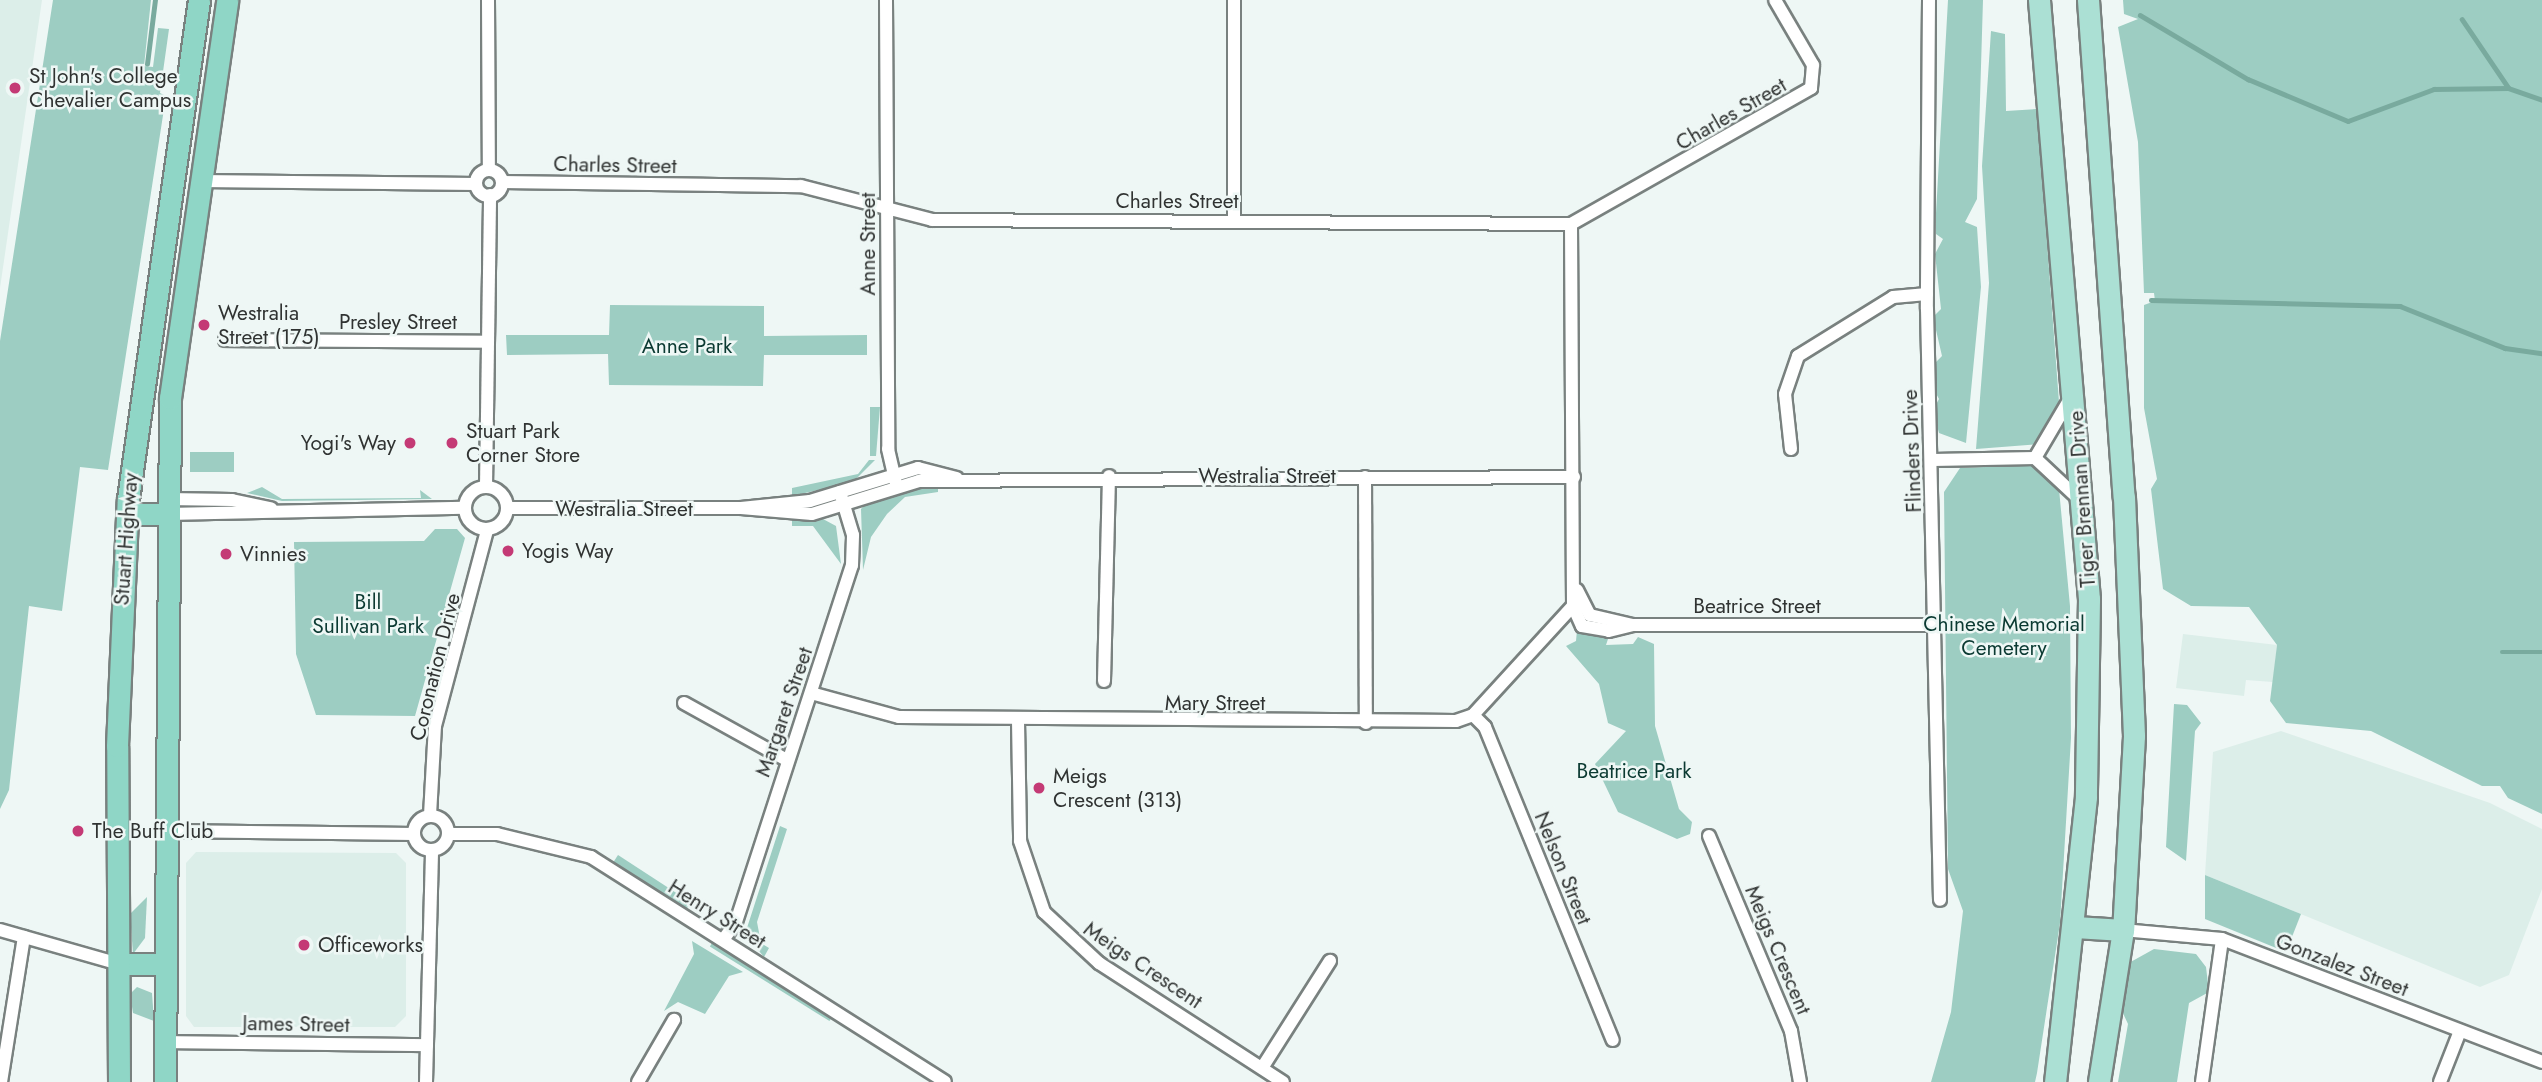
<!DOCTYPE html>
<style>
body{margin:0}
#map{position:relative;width:2542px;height:1082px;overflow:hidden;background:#eef7f5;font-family:Jost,sans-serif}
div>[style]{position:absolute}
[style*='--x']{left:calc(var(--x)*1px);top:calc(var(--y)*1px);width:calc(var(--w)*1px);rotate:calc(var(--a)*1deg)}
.built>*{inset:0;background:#dceee9}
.green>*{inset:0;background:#9dcdc2;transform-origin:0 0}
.stream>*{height:4.5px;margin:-2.25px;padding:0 2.25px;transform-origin:2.25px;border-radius:2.25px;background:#79aa9e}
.roads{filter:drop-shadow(2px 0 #79817f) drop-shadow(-2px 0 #79817f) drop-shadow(0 2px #79817f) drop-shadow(0 -2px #79817f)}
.minor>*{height:12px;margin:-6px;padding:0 6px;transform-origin:6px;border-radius:6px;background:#fff}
.minor>.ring{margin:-6px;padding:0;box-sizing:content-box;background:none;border:12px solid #fff;border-radius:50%}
.primary>*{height:21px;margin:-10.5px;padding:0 10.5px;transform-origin:10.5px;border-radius:10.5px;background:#abe0d4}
.trunk>*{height:21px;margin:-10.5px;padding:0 10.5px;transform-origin:10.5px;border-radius:10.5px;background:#8fd6c6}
.dots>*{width:19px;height:19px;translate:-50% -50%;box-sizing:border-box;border:4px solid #eef7f5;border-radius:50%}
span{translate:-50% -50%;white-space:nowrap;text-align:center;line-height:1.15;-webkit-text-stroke:5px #eef7f5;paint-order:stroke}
.poi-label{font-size:21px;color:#303332}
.left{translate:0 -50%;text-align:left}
.right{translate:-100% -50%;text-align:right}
.street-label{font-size:21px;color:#303332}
.park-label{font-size:21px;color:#0b3a32}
</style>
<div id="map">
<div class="built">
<div style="clip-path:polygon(0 0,42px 0,0 288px)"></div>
<div style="clip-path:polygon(2183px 634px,2277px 645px,2273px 682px,2246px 680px,2244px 696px,2176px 688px)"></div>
<div style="clip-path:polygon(2281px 731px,2490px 803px,2542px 829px,2542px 889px,2509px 975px,2480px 987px,2205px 875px,2213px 752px)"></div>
<div style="clip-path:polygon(196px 852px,396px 853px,406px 863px,406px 1016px,395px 1027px,194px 1027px,186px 1016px,186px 863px)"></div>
</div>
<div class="green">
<div style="clip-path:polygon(53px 0,151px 0,144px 66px,153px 67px,158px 28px,169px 29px,160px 93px,166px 96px,108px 470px,80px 467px,62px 611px,29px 606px,9px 790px,0 809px,0 341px)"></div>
<div style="clip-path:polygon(1948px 0,1983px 0,1977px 199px,1965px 222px,1977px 227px,1981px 287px,1966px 443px,1939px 433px,1933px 410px,1939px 399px,1931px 384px,1933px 365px,1942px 356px,1933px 317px,1941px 309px,1935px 254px,1943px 239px,1936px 234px,1936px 213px)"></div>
<div style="clip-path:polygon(2123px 0,2542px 0,2542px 814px,2508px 798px,2500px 786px,2482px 786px,2371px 731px,2286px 723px,2270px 701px,2277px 645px,2249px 607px,2191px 606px,2163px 589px,2151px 489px,2157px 479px,2144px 408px,2144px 305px,2155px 301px,2154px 293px,2144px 293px,2138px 142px,2118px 27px,2138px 19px,2124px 14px)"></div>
<div style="clip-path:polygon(1991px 31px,2005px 34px,2006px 111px,2037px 109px,2059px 402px,2039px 444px,1976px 449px,1989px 283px,1982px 166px)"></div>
<div style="clip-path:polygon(610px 305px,764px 306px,764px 336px,867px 335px,867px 355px,764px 355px,763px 386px,609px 385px,608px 354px,507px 355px,506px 335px,609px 335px)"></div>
<div style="clip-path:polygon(870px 407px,880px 407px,876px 456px,870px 456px)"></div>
<div style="left:190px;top:452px;width:44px;height:20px"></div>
<div style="clip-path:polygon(869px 460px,875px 460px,853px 482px,792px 496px,792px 488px,858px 474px)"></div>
<div style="clip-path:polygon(2035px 465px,2059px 489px,2070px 606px,2071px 738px,2060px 923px,2037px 1073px,2035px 1082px,1931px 1082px,1951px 1012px,1963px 911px,1948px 869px,1944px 492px,1960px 468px)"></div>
<div style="clip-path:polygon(915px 486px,938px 486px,938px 492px,905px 497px,887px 514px,871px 537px,863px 570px,861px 509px,869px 500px)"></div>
<div style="clip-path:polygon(262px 487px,282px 499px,421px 498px,420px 490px,432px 499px,282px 501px,247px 493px)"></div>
<div style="clip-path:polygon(792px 519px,823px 519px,836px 526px,841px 564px,813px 526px,792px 526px)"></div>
<div style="clip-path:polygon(435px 529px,457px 529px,465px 538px,415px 716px,316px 715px,296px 654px,294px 542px,424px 541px)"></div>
<div style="clip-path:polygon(1591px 628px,1608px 639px,1606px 645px,1633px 644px,1638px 637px,1654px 644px,1655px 726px,1679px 809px,1692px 822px,1690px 834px,1677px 839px,1618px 812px,1595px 764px,1626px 731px,1608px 723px,1599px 684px,1566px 646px,1576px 641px,1577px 630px)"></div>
<div style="clip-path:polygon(2174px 704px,2187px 705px,2201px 723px,2195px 731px,2186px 861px,2166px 847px)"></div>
<div style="clip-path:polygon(780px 826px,787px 829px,757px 922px,761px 943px,769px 948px,764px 957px,745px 934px)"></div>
<div style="left:618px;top:855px;width:87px;height:8px;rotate:33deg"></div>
<div style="clip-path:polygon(2205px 875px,2301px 914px,2286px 952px,2205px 919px)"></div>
<div style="clip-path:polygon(147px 897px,145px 938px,133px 954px,130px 914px)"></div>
<div style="clip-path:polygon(692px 941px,743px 972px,729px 976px,705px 1014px,678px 1002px,664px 1011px,694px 954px)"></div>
<div style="left:712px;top:943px;width:141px;height:4px;rotate:32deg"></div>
<div style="clip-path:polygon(2154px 949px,2196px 954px,2206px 967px,2209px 992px,2189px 1003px,2177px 1082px,2118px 1082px,2128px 1024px,2121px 1009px,2127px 964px)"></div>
<div style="clip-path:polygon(137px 987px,152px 993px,154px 1021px,133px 1013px,130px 994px)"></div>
</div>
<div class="stream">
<div style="--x:2140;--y:15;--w:126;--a:30.7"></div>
<div style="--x:2248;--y:79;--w:108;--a:22.8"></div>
<div style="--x:2348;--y:121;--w:92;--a:-20.4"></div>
<div style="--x:2434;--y:89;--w:74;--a:-0.8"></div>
<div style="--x:2508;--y:88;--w:36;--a:19"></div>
<div style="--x:2462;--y:19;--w:82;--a:55.9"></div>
<div style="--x:147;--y:64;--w:64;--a:-82.9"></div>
<div style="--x:2151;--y:300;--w:249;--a:1.4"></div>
<div style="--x:2400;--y:306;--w:113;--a:21.8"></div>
<div style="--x:2505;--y:348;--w:37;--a:8"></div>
<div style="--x:2502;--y:652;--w:40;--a:0"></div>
</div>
<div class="roads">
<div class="minor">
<div style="--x:488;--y:0;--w:170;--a:89.7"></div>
<div style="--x:886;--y:0;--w:449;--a:89.7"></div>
<div style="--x:888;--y:449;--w:39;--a:77"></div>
<div style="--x:1234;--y:0;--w:221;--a:90"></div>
<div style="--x:1929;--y:0;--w:309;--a:90.4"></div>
<div style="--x:1927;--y:309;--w:591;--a:88.74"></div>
<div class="ring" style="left:476px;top:170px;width:14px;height:14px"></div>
<div style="--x:200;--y:181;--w:276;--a:0.6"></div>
<div style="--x:502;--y:182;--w:299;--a:0.8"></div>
<div style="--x:801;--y:186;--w:135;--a:14.5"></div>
<div style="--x:932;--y:220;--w:639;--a:0.36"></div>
<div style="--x:1571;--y:224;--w:276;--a:-29.5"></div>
<div style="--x:1811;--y:88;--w:23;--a:-85"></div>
<div style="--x:1813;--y:65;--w:75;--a:-120.3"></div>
<div style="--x:1571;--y:224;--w:382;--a:89.7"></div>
<div style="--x:1573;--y:606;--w:22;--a:66"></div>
<div style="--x:1582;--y:626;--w:27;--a:10"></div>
<div style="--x:1609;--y:631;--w:25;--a:-14"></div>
<div style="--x:1633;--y:625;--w:302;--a:0"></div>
<div style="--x:225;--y:340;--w:261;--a:0.4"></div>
<div style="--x:1791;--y:449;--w:55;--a:-96.2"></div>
<div style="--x:1785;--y:394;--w:40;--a:-71.1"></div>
<div style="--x:1798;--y:356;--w:112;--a:-31.8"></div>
<div style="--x:1893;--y:297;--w:34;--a:-5"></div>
<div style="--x:2035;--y:458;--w:65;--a:-59.5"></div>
<div style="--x:1933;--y:460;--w:102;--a:-1.1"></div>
<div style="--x:2035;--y:458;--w:62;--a:43"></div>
<div style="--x:1365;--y:477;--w:246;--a:89.8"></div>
<div class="ring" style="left:465px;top:487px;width:30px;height:30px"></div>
<div style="--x:486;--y:487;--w:292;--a:-89.2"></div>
<div style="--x:167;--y:499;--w:65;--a:0.9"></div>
<div style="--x:232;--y:500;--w:40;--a:12"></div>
<div style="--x:508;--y:508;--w:233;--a:0"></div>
<div style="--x:741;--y:508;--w:69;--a:-5.8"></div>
<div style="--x:810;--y:501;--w:113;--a:-17"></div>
<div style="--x:918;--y:468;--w:40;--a:14.4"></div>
<div style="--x:741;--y:508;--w:71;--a:4.8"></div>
<div style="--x:812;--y:514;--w:112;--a:-17.1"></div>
<div style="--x:919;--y:481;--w:655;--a:-0.35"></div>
<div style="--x:167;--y:514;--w:297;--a:-1.2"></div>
<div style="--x:1577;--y:590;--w:28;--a:63"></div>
<div style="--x:1590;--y:615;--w:44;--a:13.1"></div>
<div style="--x:1104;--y:681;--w:205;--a:-88.6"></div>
<div style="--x:811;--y:693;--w:91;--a:15.3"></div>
<div style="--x:899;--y:717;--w:557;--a:0.41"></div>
<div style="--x:1456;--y:721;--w:18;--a:-19"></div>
<div style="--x:1473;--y:715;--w:148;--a:-47.5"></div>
<div style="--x:684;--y:703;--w:118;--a:29"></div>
<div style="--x:1473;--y:715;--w:17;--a:45"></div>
<div style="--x:1485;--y:727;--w:338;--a:67.8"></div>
<div style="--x:1018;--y:721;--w:120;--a:89"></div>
<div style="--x:1020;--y:841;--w:75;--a:71.3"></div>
<div style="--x:1044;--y:912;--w:75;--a:42.8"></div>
<div style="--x:1099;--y:963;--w:219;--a:32.9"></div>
<div style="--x:430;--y:815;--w:89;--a:-86.8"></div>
<div style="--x:435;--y:726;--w:203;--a:-75.1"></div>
<div class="ring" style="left:414px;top:816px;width:22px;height:22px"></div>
<div style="--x:167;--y:831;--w:247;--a:0.7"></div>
<div style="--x:449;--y:834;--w:48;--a:0"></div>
<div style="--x:497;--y:834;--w:97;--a:13.7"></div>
<div style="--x:591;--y:857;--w:419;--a:32.4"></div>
<div style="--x:1709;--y:836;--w:212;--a:67.2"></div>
<div style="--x:1791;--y:1031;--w:52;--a:80"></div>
<div style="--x:0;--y:930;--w:124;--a:15.9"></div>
<div style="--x:2123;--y:930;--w:99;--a:5.2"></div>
<div style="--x:2222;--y:939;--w:343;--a:21"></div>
<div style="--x:723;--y:940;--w:22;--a:-54"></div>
<div style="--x:736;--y:922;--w:375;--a:-72"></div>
<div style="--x:852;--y:565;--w:30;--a:-88"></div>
<div style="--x:853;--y:535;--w:45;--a:-106.8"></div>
<div style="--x:165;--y:1042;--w:262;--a:0.7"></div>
<div style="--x:1262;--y:1068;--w:127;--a:-57.6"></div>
<div style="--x:1;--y:1082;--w:147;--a:-81"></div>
<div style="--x:426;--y:1082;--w:232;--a:-88.5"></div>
<div style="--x:638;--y:1082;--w:72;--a:-59.9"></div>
<div style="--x:2202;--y:1082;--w:144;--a:-82"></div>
<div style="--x:2440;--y:1082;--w:55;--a:-68.6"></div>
</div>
<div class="primary">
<div style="--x:2039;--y:0;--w:601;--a:85.23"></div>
<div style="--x:2089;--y:599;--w:198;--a:90.9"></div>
<div style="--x:2086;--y:797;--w:287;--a:96.2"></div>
<div style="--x:2088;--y:0;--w:498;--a:85.9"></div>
<div style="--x:2124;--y:497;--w:239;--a:87.6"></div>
<div style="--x:2134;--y:736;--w:194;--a:93.2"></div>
<div style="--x:2123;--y:930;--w:154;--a:99"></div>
<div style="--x:2075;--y:927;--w:48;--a:3.6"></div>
</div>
<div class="trunk">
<div style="--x:128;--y:514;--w:39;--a:0"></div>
<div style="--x:119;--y:964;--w:47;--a:0"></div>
<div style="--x:119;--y:1082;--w:336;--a:-90.3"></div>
<div style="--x:117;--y:746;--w:247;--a:-87.5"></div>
<div style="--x:128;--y:499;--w:504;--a:-81.9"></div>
<div style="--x:165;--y:1082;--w:684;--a:-89.58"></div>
<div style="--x:170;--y:398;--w:402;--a:-81.8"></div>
</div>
</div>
<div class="dots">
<div style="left:15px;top:88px;background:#c43a75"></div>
<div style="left:204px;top:325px;background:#c43a75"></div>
<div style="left:410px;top:443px;background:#c43a75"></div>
<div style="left:452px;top:443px;background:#c43a75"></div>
<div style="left:508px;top:551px;background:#c43a75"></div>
<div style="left:226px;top:554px;background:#c43a75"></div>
<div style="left:1039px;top:788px;background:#c43a75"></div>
<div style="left:78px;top:831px;background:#c43a75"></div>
<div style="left:304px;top:945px;background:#c43a75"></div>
</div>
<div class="poi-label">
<span class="left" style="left:29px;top:88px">St John's College<br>Chevalier Campus</span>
<span class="left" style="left:218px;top:325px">Westralia<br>Street (175)</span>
<span class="left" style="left:466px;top:443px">Stuart Park<br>Corner Store</span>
<span class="right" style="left:396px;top:443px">Yogi's Way</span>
<span class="left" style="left:522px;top:551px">Yogis Way</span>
<span class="left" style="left:240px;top:554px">Vinnies</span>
<span class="left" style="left:1053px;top:788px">Meigs<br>Crescent (313)</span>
<span class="left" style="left:92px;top:831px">The Buff Club</span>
<span class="left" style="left:318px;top:945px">Officeworks</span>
</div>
<div class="street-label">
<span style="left:1731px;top:114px;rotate:-30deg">Charles Street</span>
<span style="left:615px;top:165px;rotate:1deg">Charles Street</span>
<span style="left:1177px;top:201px">Charles Street</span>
<span style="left:868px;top:244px;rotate:-90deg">Anne Street</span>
<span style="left:398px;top:322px">Presley Street</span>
<span style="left:1912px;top:451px;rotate:-92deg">Flinders Drive</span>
<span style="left:1267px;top:476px">Westralia Street</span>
<span style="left:2082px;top:499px;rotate:-94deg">Tiger Brennan Drive</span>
<span style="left:624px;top:509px">Westralia Street</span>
<span style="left:126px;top:539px;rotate:-86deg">Stuart Highway</span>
<span style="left:1757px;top:606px">Beatrice Street</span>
<span style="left:435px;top:667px;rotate:-76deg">Coronation Drive</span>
<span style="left:1215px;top:703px">Mary Street</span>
<span style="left:784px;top:712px;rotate:-71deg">Margaret Street</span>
<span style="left:1563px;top:868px;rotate:68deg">Nelson Street</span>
<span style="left:717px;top:914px;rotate:32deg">Henry Street</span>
<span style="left:1778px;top:950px;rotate:67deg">Meigs Crescent</span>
<span style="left:1143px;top:965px;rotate:34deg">Meigs Crescent</span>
<span style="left:2342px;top:965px;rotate:21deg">Gonzalez Street</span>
<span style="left:296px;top:1024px;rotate:1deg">James Street</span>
</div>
<div class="park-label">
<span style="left:687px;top:346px">Anne Park</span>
<span style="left:368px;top:614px">Bill<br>Sullivan Park</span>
<span style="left:2004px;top:636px">Chinese Memorial<br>Cemetery</span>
<span style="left:1634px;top:771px">Beatrice Park</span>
</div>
</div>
